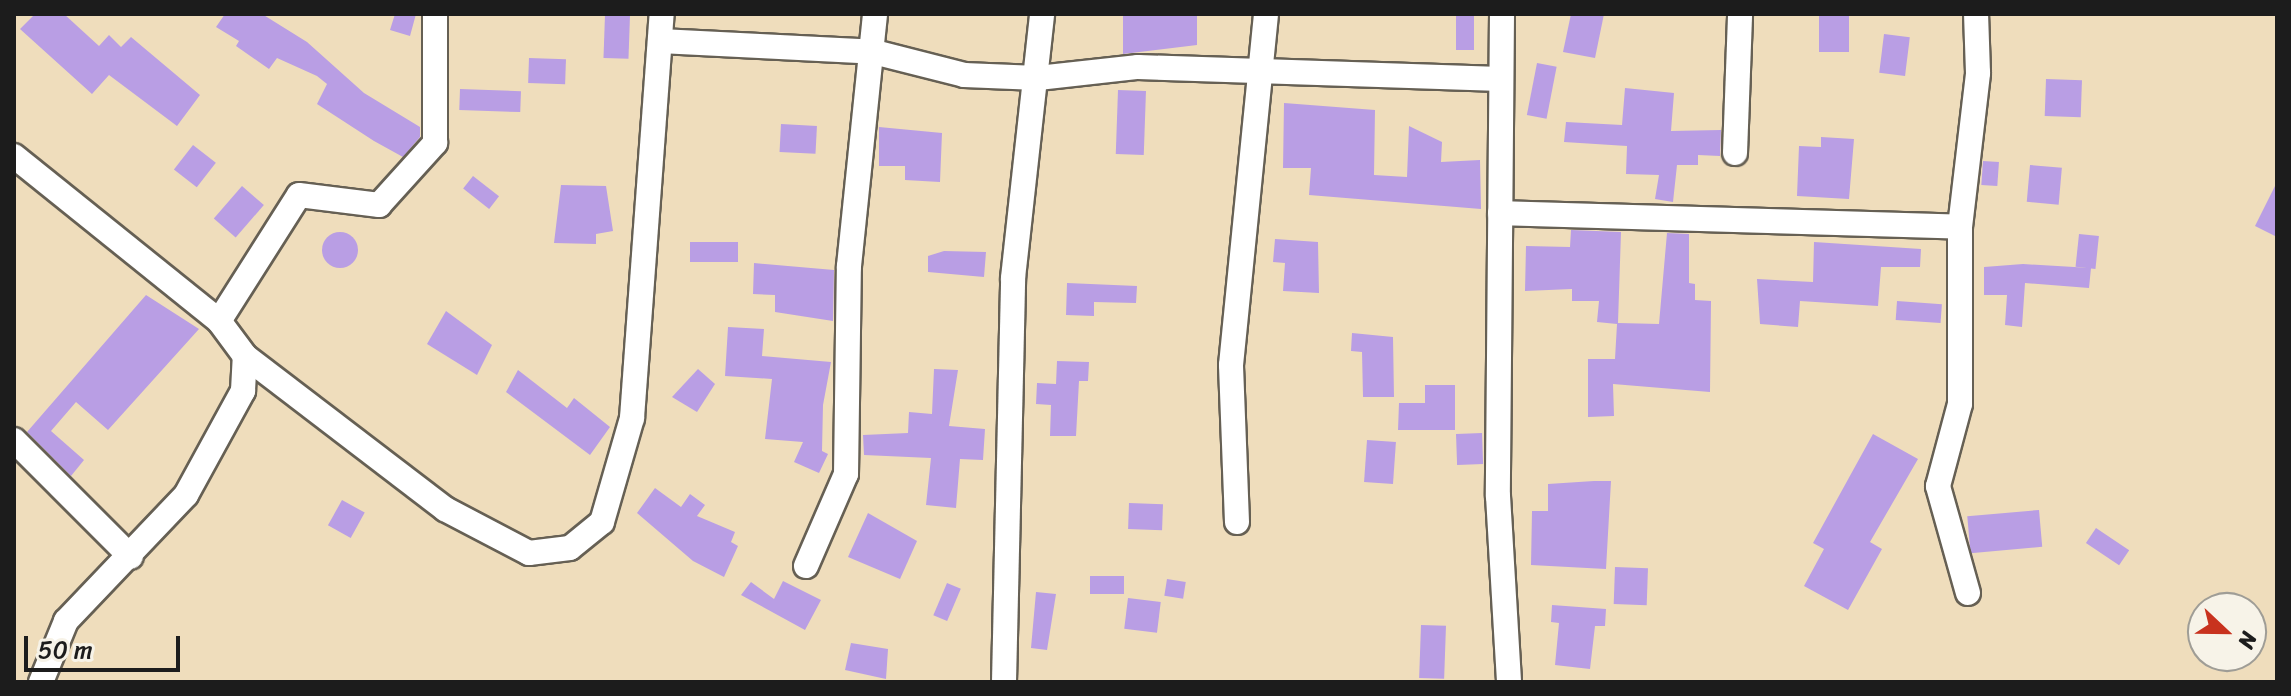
<!DOCTYPE html>
<style>
body{margin:0}
#map{position:relative;width:2291px;height:696px;overflow:hidden;background:#efddbc;font-family:Sriracha,sans-serif}
div>[style]{position:absolute}
[style*='--x']{left:calc(var(--x)*1px);top:calc(var(--y)*1px);width:calc(var(--w)*1px);rotate:calc(var(--a)*1deg)}
.building>*{inset:0;background:#b99ee4;transform-origin:0 0}
.round{border-radius:50%}
.roads{filter:drop-shadow(2px 0 #666054) drop-shadow(-2px 0 #666054) drop-shadow(0 2px #666054) drop-shadow(0 -2px #666054)}
.minor>*{height:24px;margin:-12px;padding:0 12px;transform-origin:12px;border-radius:12px;background:#fff}
span{translate:-50% -50%;white-space:nowrap;text-align:center;line-height:1.15;-webkit-text-stroke:6px #f7f3e8;paint-order:stroke}
.frame{position:absolute;inset:0;border:16px solid #1c1c1c;pointer-events:none}
.north{position:absolute;left:2187px;top:592px;width:80px;height:80px;box-sizing:border-box;background:#f7f3e8;border:2px solid #9f9d96;border-radius:50%;rotate:112deg;font-size:22px;font-weight:700;line-height:32px;text-align:center;color:#1c1c1c}
.north::after{content:'';display:block;margin:auto;width:28px;height:36px;background:#c8321e;clip-path:polygon(50% 0,100% 100%,50% 72%,0 100%)}
.scale{position:absolute;left:24px;top:636px;width:156px;height:36px;box-sizing:border-box;border:4px solid #1c1c1c;border-top:0;padding-left:10px;font-size:24px;line-height:28px;white-space:nowrap;color:#1c1c1c;-webkit-text-stroke:6px #f7f3e8;paint-order:stroke}
</style>
<div id="map">
<div class="building">
<div style="clip-path:polygon(35px 14px,64px 14px,99px 46px,109px 35px,121px 47px,131px 37px,200px 95px,177px 126px,109px 75px,92px 94px,20px 29px)"></div>
<div style="clip-path:polygon(225px 14px,262px 14px,307px 42px,364px 93px,420px 127px,420px 137px,403px 157px,374px 141px,317px 104px,327px 84px,317px 76px,277px 58px,269px 69px,236px 46px,239px 41px,216px 27px)"></div>
<div style="clip-path:polygon(395px 14px,416px 14px,410px 36px,390px 30px)"></div>
<div style="clip-path:polygon(1123px 14px,1197px 14px,1197px 45px,1123px 54px)"></div>
<div style="left:1456px;top:14px;width:18px;height:36px"></div>
<div style="clip-path:polygon(1571px 14px,1604px 14px,1595px 58px,1563px 52px)"></div>
<div style="left:1819px;top:14px;width:30px;height:38px"></div>
<div style="left:605px;top:15px;width:25px;height:43px;rotate:2deg"></div>
<div style="left:1884px;top:34px;width:26px;height:39px;rotate:7deg"></div>
<div style="left:529px;top:58px;width:37px;height:25px;rotate:2deg"></div>
<div style="left:1537px;top:63px;width:20px;height:53px;rotate:11deg"></div>
<div style="left:2046px;top:79px;width:36px;height:37px;rotate:2deg"></div>
<div style="clip-path:polygon(1625px 88px,1674px 93px,1671px 131px,1721px 130px,1720px 156px,1698px 155px,1698px 165px,1677px 165px,1673px 202px,1655px 199px,1659px 175px,1626px 174px,1627px 146px,1564px 142px,1566px 122px,1622px 125px)"></div>
<div style="left:460px;top:89px;width:61px;height:21px;rotate:2deg"></div>
<div style="left:1118px;top:90px;width:28px;height:64px;rotate:2deg"></div>
<div style="clip-path:polygon(1284px 103px,1375px 110px,1374px 175px,1407px 177px,1409px 126px,1442px 142px,1441px 162px,1480px 160px,1481px 209px,1309px 195px,1311px 168px,1283px 168px)"></div>
<div style="left:781px;top:124px;width:36px;height:28px;rotate:3deg"></div>
<div style="clip-path:polygon(879px 127px,942px 133px,940px 182px,905px 180px,905px 166px,879px 166px)"></div>
<div style="clip-path:polygon(1821px 137px,1854px 139px,1849px 199px,1797px 196px,1799px 146px,1821px 147px)"></div>
<div style="left:193px;top:145px;width:29px;height:31px;rotate:38deg"></div>
<div style="left:1983px;top:161px;width:16px;height:24px;rotate:4deg"></div>
<div style="left:2030px;top:165px;width:32px;height:37px;rotate:5deg"></div>
<div style="left:473px;top:176px;width:33px;height:16px;rotate:38deg"></div>
<div style="clip-path:polygon(2277px 182px,2277px 237px,2255px 226px)"></div>
<div style="clip-path:polygon(561px 185px,606px 186px,613px 231px,596px 234px,596px 244px,554px 243px)"></div>
<div style="left:242px;top:186px;width:29px;height:43px;rotate:41deg"></div>
<div style="clip-path:polygon(1571px 230px,1621px 232px,1618px 323px,1659px 324px,1667px 233px,1689px 234px,1689px 283px,1695px 284px,1695px 300px,1711px 301px,1710px 392px,1613px 384px,1614px 416px,1588px 417px,1588px 359px,1615px 359px,1617px 324px,1597px 322px,1599px 301px,1572px 301px,1572px 289px,1525px 291px,1526px 246px,1570px 247px)"></div>
<div class="round" style="left:322px;top:232px;width:36px;height:36px"></div>
<div style="left:2079px;top:234px;width:20px;height:33px;rotate:6deg"></div>
<div style="clip-path:polygon(1275px 239px,1318px 242px,1319px 293px,1283px 291px,1285px 263px,1273px 262px)"></div>
<div style="left:690px;top:242px;width:48px;height:20px"></div>
<div style="clip-path:polygon(1814px 242px,1921px 249px,1920px 267px,1881px 267px,1878px 306px,1800px 301px,1798px 327px,1760px 324px,1757px 279px,1813px 282px)"></div>
<div style="clip-path:polygon(944px 251px,986px 252px,984px 277px,928px 272px,928px 256px)"></div>
<div style="clip-path:polygon(754px 263px,834px 270px,833px 321px,775px 312px,775px 295px,753px 294px)"></div>
<div style="clip-path:polygon(2023px 264px,2091px 268px,2089px 288px,2025px 283px,2022px 327px,2005px 325px,2007px 295px,1984px 295px,1984px 267px)"></div>
<div style="clip-path:polygon(1067px 283px,1137px 286px,1136px 303px,1094px 302px,1094px 316px,1066px 315px)"></div>
<div style="clip-path:polygon(146px 295px,199px 329px,108px 430px,76px 402px,51px 431px,84px 460px,71px 476px,27px 432px)"></div>
<div style="left:1897px;top:301px;width:45px;height:19px;rotate:4deg"></div>
<div style="clip-path:polygon(446px 311px,492px 345px,477px 375px,427px 344px)"></div>
<div style="clip-path:polygon(728px 327px,764px 329px,762px 356px,831px 362px,823px 405px,822px 451px,828px 454px,819px 473px,794px 462px,803px 442px,765px 439px,772px 379px,725px 376px)"></div>
<div style="clip-path:polygon(1352px 333px,1393px 337px,1394px 397px,1363px 397px,1362px 352px,1351px 351px)"></div>
<div style="clip-path:polygon(1057px 361px,1089px 362px,1088px 381px,1079px 381px,1076px 436px,1050px 436px,1051px 405px,1036px 404px,1037px 383px,1056px 384px)"></div>
<div style="clip-path:polygon(698px 369px,715px 384px,697px 412px,672px 397px)"></div>
<div style="clip-path:polygon(934px 369px,958px 370px,949px 426px,985px 429px,983px 460px,960px 459px,956px 508px,926px 505px,931px 458px,864px 455px,863px 435px,908px 433px,909px 412px,932px 414px)"></div>
<div style="clip-path:polygon(518px 370px,567px 408px,574px 398px,610px 427px,590px 455px,506px 392px)"></div>
<div style="clip-path:polygon(1425px 385px,1455px 385px,1455px 430px,1398px 430px,1399px 403px,1425px 403px)"></div>
<div style="left:1482px;top:433px;width:31px;height:26px;rotate:88deg"></div>
<div style="clip-path:polygon(1873px 434px,1918px 459px,1870px 542px,1882px 549px,1848px 610px,1804px 586px,1824px 549px,1813px 543px)"></div>
<div style="left:1367px;top:440px;width:29px;height:42px;rotate:4deg"></div>
<div style="clip-path:polygon(1594px 481px,1611px 481px,1606px 569px,1531px 565px,1532px 511px,1548px 511px,1548px 484px)"></div>
<div style="clip-path:polygon(655px 488px,681px 507px,690px 494px,705px 505px,697px 516px,735px 532px,731px 542px,738px 546px,724px 577px,693px 561px,637px 513px)"></div>
<div style="left:342px;top:500px;width:26px;height:29px;rotate:29deg"></div>
<div style="left:1129px;top:503px;width:34px;height:26px;rotate:2deg"></div>
<div style="left:2039px;top:510px;width:37px;height:72px;rotate:85deg"></div>
<div style="clip-path:polygon(868px 513px,917px 541px,900px 579px,848px 557px)"></div>
<div style="left:2096px;top:528px;width:40px;height:18px;rotate:34deg"></div>
<div style="left:1615px;top:567px;width:33px;height:37px;rotate:2deg"></div>
<div style="left:1090px;top:576px;width:34px;height:18px"></div>
<div style="left:1167px;top:579px;width:19px;height:17px;rotate:9deg"></div>
<div style="clip-path:polygon(783px 581px,821px 600px,805px 630px,741px 595px,751px 582px,774px 599px)"></div>
<div style="left:947px;top:583px;width:15px;height:35px;rotate:23deg"></div>
<div style="clip-path:polygon(1036px 592px,1056px 594px,1047px 650px,1031px 648px)"></div>
<div style="left:1128px;top:598px;width:33px;height:31px;rotate:7deg"></div>
<div style="clip-path:polygon(1552px 605px,1606px 609px,1605px 626px,1595px 626px,1590px 669px,1555px 665px,1559px 623px,1551px 622px)"></div>
<div style="left:1421px;top:625px;width:25px;height:53px;rotate:2deg"></div>
<div style="clip-path:polygon(851px 643px,888px 649px,886px 679px,845px 670px)"></div>
</div>
<div class="roads">
<div class="minor">
<div style="--x:1502;--y:14;--w:482;--a:90.5"></div>
<div style="--x:1498;--y:496;--w:186;--a:86.6"></div>
<div style="--x:660;--y:41;--w:214;--a:2.9"></div>
<div style="--x:874;--y:52;--w:93;--a:14.3"></div>
<div style="--x:964;--y:75;--w:74;--a:2.3"></div>
<div style="--x:1038;--y:78;--w:101;--a:-6.3"></div>
<div style="--x:1138;--y:67;--w:363;--a:1.9"></div>
<div style="--x:1735;--y:153;--w:139;--a:-87.9"></div>
<div style="--x:14;--y:156;--w:263;--a:38.8"></div>
<div style="--x:1500;--y:213;--w:460;--a:1.7"></div>
<div style="--x:245;--y:356;--w:252;--a:37.4"></div>
<div style="--x:445;--y:509;--w:95;--a:27.6"></div>
<div style="--x:529;--y:553;--w:41;--a:-7"></div>
<div style="--x:570;--y:548;--w:41;--a:-39.1"></div>
<div style="--x:602;--y:522;--w:108;--a:-73.9"></div>
<div style="--x:632;--y:418;--w:405;--a:-85.8"></div>
<div style="--x:14;--y:440;--w:165;--a:45"></div>
<div style="--x:1237;--y:522;--w:157;--a:-92.2"></div>
<div style="--x:1231;--y:365;--w:353;--a:-84.3"></div>
<div style="--x:806;--y:566;--w:100;--a:-66.5"></div>
<div style="--x:846;--y:474;--w:208;--a:-89.2"></div>
<div style="--x:849;--y:266;--w:253;--a:-84.1"></div>
<div style="--x:1968;--y:593;--w:111;--a:-105.7"></div>
<div style="--x:1938;--y:486;--w:85;--a:-75"></div>
<div style="--x:1960;--y:404;--w:177;--a:-90"></div>
<div style="--x:1960;--y:227;--w:155;--a:-83.3"></div>
<div style="--x:1978;--y:73;--w:59;--a:-91.9"></div>
<div style="--x:41;--y:682;--w:66;--a:-67.7"></div>
<div style="--x:66;--y:621;--w:174;--a:-46.4"></div>
<div style="--x:186;--y:495;--w:119;--a:-61.3"></div>
<div style="--x:243;--y:391;--w:35;--a:-87"></div>
<div style="--x:245;--y:356;--w:44;--a:-126.6"></div>
<div style="--x:219;--y:321;--w:149;--a:-57.6"></div>
<div style="--x:299;--y:195;--w:81;--a:7.1"></div>
<div style="--x:379;--y:205;--w:84;--a:-47.9"></div>
<div style="--x:435;--y:143;--w:129;--a:-90"></div>
<div style="--x:1004;--y:682;--w:404;--a:-88.7"></div>
<div style="--x:1013;--y:278;--w:266;--a:-83.7"></div>
</div>
</div>
<div class="frame"></div>
<div class="north">N</div>
<div class="scale">50 m</div>
</div>
